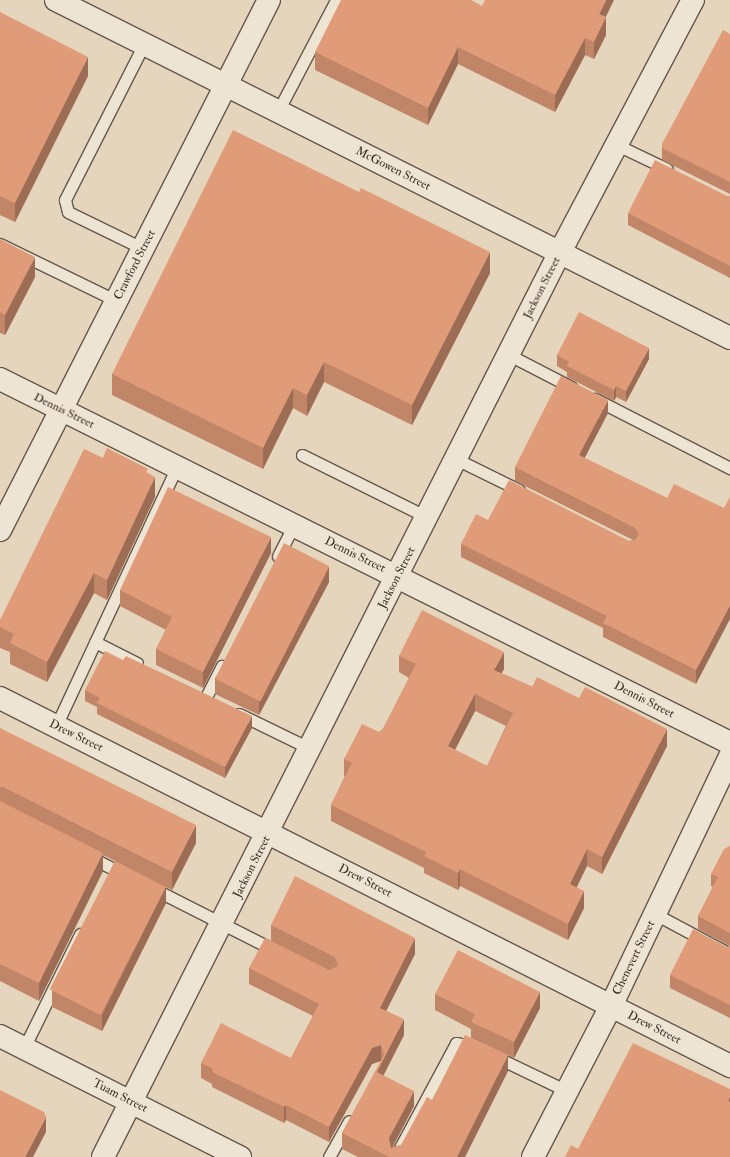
<!DOCTYPE html>
<style>
body{margin:0}
#map{position:relative;width:730px;height:1157px;overflow:hidden;background:#e5d5bd;font-family:"IM FELL Double Pica",serif}
div>[style]{position:absolute}
[style*='--x']{left:calc(var(--x)*1px);top:calc(var(--y)*1px);width:calc(var(--w)*1px);rotate:calc(var(--a)*1deg)}
.roads{filter:drop-shadow(1px 0 #64574a) drop-shadow(-1px 0 #64574a) drop-shadow(0 1px #64574a) drop-shadow(0 -1px #64574a)}
.service>*{height:11px;margin:-5.5px;padding:0 5.5px;transform-origin:5.5px;border-radius:5.5px;background:#eee4d4}
.minor>*{height:22px;margin:-11px;padding:0 11px;transform-origin:11px;border-radius:11px;background:#eee4d4}
.tertiary>*{height:22px;margin:-11px;padding:0 11px;transform-origin:11px;border-radius:11px;background:#eee4d4}
.wall>*{inset:0;background:#c18568}
.shaded-wall>*{inset:0;background:#9d6c55}
.building>*{inset:0;background:#e09b79;transform-origin:0 0}
span{translate:-50% -50%;white-space:nowrap;text-align:center;line-height:1.15;-webkit-text-stroke:4px #eee4d4;paint-order:stroke}
.street-label{font-size:12px;color:#392d23}
</style>
<div id="map">
<div class="roads">
<div class="service">
<div style="--x:144;--y:44;--w:175;--a:116.9"></div>
<div style="--x:65;--y:200;--w:12;--a:76"></div>
<div style="--x:68;--y:212;--w:85;--a:26"></div>
<div style="--x:278;--y:111;--w:125;--a:-62.4"></div>
<div style="--x:617;--y:145;--w:55;--a:25.6"></div>
<div style="--x:0;--y:244;--w:130;--a:26"></div>
<div style="--x:509;--y:355;--w:70;--a:27.3"></div>
<div style="--x:595;--y:399;--w:152;--a:27.1"></div>
<div style="--x:302;--y:455;--w:140;--a:26.4"></div>
<div style="--x:456;--y:459;--w:70;--a:26.2"></div>
<div style="--x:278;--y:556;--w:36;--a:-63"></div>
<div style="--x:95;--y:642;--w:47;--a:26.6"></div>
<div style="--x:206;--y:697;--w:35;--a:-63"></div>
<div style="--x:239;--y:714;--w:80;--a:25.9"></div>
<div style="--x:56;--y:726;--w:286;--a:-65"></div>
<div style="--x:90;--y:857;--w:38;--a:27"></div>
<div style="--x:152;--y:888;--w:137;--a:26.9"></div>
<div style="--x:655;--y:914;--w:85;--a:28.1"></div>
<div style="--x:24;--y:1048;--w:127;--a:-63.8"></div>
<div style="--x:496;--y:1057;--w:79;--a:25.6"></div>
<div style="--x:329;--y:1157;--w:41;--a:-60.9"></div>
<div style="--x:395;--y:1157;--w:129;--a:-61.8"></div>
<div style="--x:456;--y:1043;--w:19;--a:12"></div>
</div>
<div class="minor">
<div style="--x:0;--y:379;--w:816;--a:26.5"></div>
<div style="--x:0;--y:698;--w:818;--a:26.75"></div>
<div style="--x:103;--y:1157;--w:1014;--a:-63.21"></div>
<div style="--x:560;--y:252;--w:285;--a:-62.2"></div>
<div style="--x:533;--y:1157;--w:170;--a:-62.7"></div>
<div style="--x:611;--y:1006;--w:277;--a:-64.5"></div>
</div>
<div class="tertiary">
<div style="--x:56;--y:0;--w:754;--a:26.63"></div>
<div style="--x:0;--y:530;--w:594;--a:-63.09"></div>
<div style="--x:0;--y:1036;--w:269;--a:26.8"></div>
</div>
</div>
<div class="wall">
<div style="clip-path:polygon(482px 6px,606px 17px,606px 35px,594px 59px,585px 55px,555px 112px,458px 64px,428px 125px,315px 70px,315px 52px)"></div>
<div style="clip-path:polygon(0 12px,88px 76px,15px 222px,0 215px)"></div>
<div style="clip-path:polygon(730px 34px,730px 194px,662px 160px,662px 144px)"></div>
<div style="clip-path:polygon(727px 196px,730px 196px,730px 278px,628px 225px,628px 213px)"></div>
<div style="clip-path:polygon(0 239px,35px 277px,5px 335px,0 333px)"></div>
<div style="clip-path:polygon(490px 273px,412px 425px,324px 382px,307px 416px,293px 408px,263px 469px,112px 395px,112px 374px)"></div>
<div style="clip-path:polygon(557px 355px,649px 359px,626px 402px,616px 397px,614px 401px,567px 377px,567px 372px,557px 366px)"></div>
<div style="clip-path:polygon(608px 413px,584px 458px,667px 498px,724px 508px,696px 684px,603px 637px,603px 628px,461px 557px,461px 544px,488px 520px,629px 541px,633px 540px,515px 481px,515px 467px)"></div>
<div style="clip-path:polygon(103px 458px,148px 473px,155px 497px,107px 600px,94px 593px,47px 682px,10px 664px,10px 652px,0 648px,0 620px)"></div>
<div style="clip-path:polygon(271px 553px,203px 688px,156px 665px,156px 649px,166px 630px,120px 606px,120px 590px)"></div>
<div style="clip-path:polygon(329px 582px,259px 715px,215px 694px,215px 678px)"></div>
<div style="clip-path:polygon(evenodd,399px 656px,504px 669px,501px 673px,667px 746px,602px 874px,587px 866px,577px 887px,584px 908px,568px 940px,460px 886px,458px 890px,424px 873px,424px 868px,331px 821px,331px 805px,345px 776px,344px 776px,344px 759px,383px 729px,409px 678px,399px 672px,399px 656px,475px 711px,506px 726px,487px 766px,455px 750px,475px 711px)"></div>
<div style="clip-path:polygon(85px 690px,252px 728px,225px 778px,97px 714px,97px 707px,85px 701px)"></div>
<div style="clip-path:polygon(0 728px,196px 843px,172px 890px,166px 887px,166px 903px,102px 1031px,52px 1007px,52px 991px,115px 861px,103px 855px,103px 871px,39px 1001px,0 981px)"></div>
<div style="clip-path:polygon(730px 846px,730px 946px,698px 929px,698px 916px,713px 887px,711px 886px,711px 874px)"></div>
<div style="clip-path:polygon(271px 925px,415px 954px,386px 1011px,404px 1035px,383px 1076px,414px 1106px,392px 1147px,401px 1145px,432px 1100px,508px 1071px,465px 1157px,358px 1157px,342px 1149px,342px 1133px,381px 1061px,372px 1064px,329px 1142px,286px 1120px,284px 1123px,212px 1087px,212px 1084px,201px 1078px,201px 1063px,291px 1058px,313px 1016px,249px 984px,249px 968px,271px 941px)"></div>
<div style="clip-path:polygon(730px 946px,730px 1018px,670px 988px,670px 975px)"></div>
<div style="clip-path:polygon(435px 994px,540px 1008px,514px 1058px,471px 1038px,471px 1029px,435px 1010px)"></div>
</div>
<div class="shaded-wall">
<div style="clip-path:polygon(606px 0,614px 0,599px 31px,599px 14px)"></div>
<div style="clip-path:polygon(606px 17px,606px 35px,594px 59px,594px 42px)"></div>
<div style="clip-path:polygon(585px 38px,585px 55px,555px 112px,555px 95px)"></div>
<div style="clip-path:polygon(458px 47px,458px 64px,428px 125px,428px 108px)"></div>
<div style="clip-path:polygon(88px 57px,88px 76px,15px 222px,15px 203px)"></div>
<div style="clip-path:polygon(490px 252px,490px 273px,412px 425px,412px 405px)"></div>
<div style="clip-path:polygon(35px 257px,35px 277px,5px 335px,5px 315px)"></div>
<div style="clip-path:polygon(649px 348px,649px 359px,626px 402px,626px 391px)"></div>
<div style="clip-path:polygon(324px 362px,324px 382px,307px 416px,307px 395px)"></div>
<div style="clip-path:polygon(616px 386px,616px 397px,614px 401px,614px 390px)"></div>
<div style="clip-path:polygon(293px 388px,293px 408px,263px 469px,263px 448px)"></div>
<div style="clip-path:polygon(608px 400px,608px 413px,579px 469px,579px 455px)"></div>
<div style="clip-path:polygon(155px 477px,155px 497px,107px 600px,107px 580px)"></div>
<div style="clip-path:polygon(271px 537px,271px 553px,203px 688px,203px 672px)"></div>
<div style="clip-path:polygon(329px 566px,329px 582px,259px 715px,259px 699px)"></div>
<div style="clip-path:polygon(94px 573px,94px 593px,47px 682px,47px 662px)"></div>
<div style="clip-path:polygon(730px 605px,730px 619px,696px 684px,696px 670px)"></div>
<div style="clip-path:polygon(504px 652px,504px 669px,494px 687px,494px 670px)"></div>
<div style="clip-path:polygon(475px 694px,475px 711px,448px 763px,448px 746px)"></div>
<div style="clip-path:polygon(252px 716px,252px 728px,225px 778px,225px 767px)"></div>
<div style="clip-path:polygon(667px 729px,667px 746px,602px 874px,602px 857px)"></div>
<div style="clip-path:polygon(196px 825px,196px 843px,172px 890px,172px 872px)"></div>
<div style="clip-path:polygon(587px 849px,587px 866px,570px 900px,570px 884px)"></div>
<div style="clip-path:polygon(103px 853px,103px 871px,39px 1001px,39px 983px)"></div>
<div style="clip-path:polygon(460px 869px,460px 886px,458px 890px,458px 873px)"></div>
<div style="clip-path:polygon(166px 887px,166px 903px,102px 1031px,102px 1015px)"></div>
<div style="clip-path:polygon(584px 891px,584px 908px,568px 940px,568px 924px)"></div>
<div style="clip-path:polygon(415px 938px,415px 954px,380px 1023px,380px 1008px)"></div>
<div style="clip-path:polygon(540px 992px,540px 1008px,514px 1058px,514px 1042px)"></div>
<div style="clip-path:polygon(404px 1019px,404px 1035px,377px 1088px,377px 1072px)"></div>
<div style="clip-path:polygon(381px 1045px,381px 1061px,372px 1064px,329px 1142px,329px 1127px,372px 1048px)"></div>
<div style="clip-path:polygon(508px 1055px,508px 1071px,465px 1157px,457px 1157px)"></div>
<div style="clip-path:polygon(414px 1091px,414px 1106px,389px 1154px,389px 1138px)"></div>
<div style="clip-path:polygon(730px 1096px,730px 1111px,728px 1101px)"></div>
<div style="clip-path:polygon(286px 1105px,286px 1120px,284px 1123px,284px 1107px)"></div>
<div style="clip-path:polygon(46px 1117px,46px 1132px,33px 1157px,25px 1157px)"></div>
</div>
<div class="building">
<div style="clip-path:polygon(341px 0,471px 0,482px 6px,485px 0,606px 0,599px 14px,606px 17px,594px 42px,585px 38px,555px 95px,458px 47px,428px 108px,315px 52px)"></div>
<div style="clip-path:polygon(0 12px,88px 57px,15px 203px,0 196px)"></div>
<div style="clip-path:polygon(723px 30px,730px 34px,730px 182px,662px 148px,662px 144px)"></div>
<div style="clip-path:polygon(233px 130px,359px 192px,361px 188px,490px 252px,412px 405px,324px 362px,307px 395px,293px 388px,263px 448px,112px 374px)"></div>
<div style="clip-path:polygon(655px 160px,727px 196px,730px 196px,730px 266px,628px 213px)"></div>
<div style="clip-path:polygon(0 239px,35px 257px,5px 315px,0 312px)"></div>
<div style="clip-path:polygon(579px 312px,649px 348px,626px 391px,616px 386px,614px 390px,567px 366px,569px 362px,557px 355px)"></div>
<div style="clip-path:polygon(561px 376px,608px 400px,579px 455px,667px 498px,674px 484px,724px 508px,730px 497px,730px 605px,696px 670px,603px 623px,607px 616px,461px 544px,476px 514px,488px 520px,509px 480px,629px 541px,635px 540px,639px 534px,635px 528px,515px 467px)"></div>
<div style="clip-path:polygon(107px 448px,148px 469px,146px 472px,155px 477px,107px 580px,94px 573px,47px 662px,10px 643px,14px 634px,0 627px,0 620px,84px 449px,103px 458px)"></div>
<div style="clip-path:polygon(168px 487px,271px 537px,203px 672px,156px 649px,172px 617px,120px 590px)"></div>
<div style="left:284px;top:543px;width:51px;height:152px;rotate:27deg"></div>
<div style="clip-path:polygon(evenodd,422px 610px,504px 652px,494px 670px,532px 687px,537px 677px,579px 698px,585px 687px,667px 729px,602px 857px,587px 849px,570px 884px,584px 891px,568px 924px,460px 869px,458px 873px,424px 856px,426px 852px,331px 805px,352px 763px,344px 759px,362px 724px,379px 732px,383px 729px,416px 664px,399px 656px,422px 610px,475px 694px,513px 713px,487px 766px,448px 746px,475px 694px)"></div>
<div style="clip-path:polygon(105px 651px,123px 660px,126px 656px,252px 716px,225px 767px,97px 703px,100px 698px,85px 690px)"></div>
<div style="clip-path:polygon(0 728px,196px 825px,172px 872px,3px 787px,0 787px)"></div>
<div style="clip-path:polygon(0 801px,103px 853px,39px 983px,0 964px)"></div>
<div style="clip-path:polygon(730px 846px,730px 933px,698px 916px,718px 877px,711px 874px,724px 849px)"></div>
<div style="left:115px;top:861px;width:57px;height:144px;rotate:27deg"></div>
<div style="clip-path:polygon(295px 876px,415px 938px,380px 1008px,404px 1019px,377px 1072px,414px 1091px,389px 1138px,391px 1148px,401px 1145px,427px 1097px,432px 1100px,465px 1035px,508px 1055px,457px 1157px,389px 1157px,342px 1133px,384px 1055px,381px 1045px,372px 1048px,329px 1127px,286px 1105px,284px 1107px,212px 1072px,213px 1069px,201px 1063px,221px 1023px,291px 1058px,319px 1004px,249px 968px,265px 938px,329px 970px,338px 966px,335px 957px,271px 925px)"></div>
<div style="clip-path:polygon(693px 929px,727px 947px,730px 946px,730px 1005px,670px 975px)"></div>
<div style="clip-path:polygon(458px 950px,540px 992px,514px 1042px,471px 1022px,475px 1014px,435px 994px)"></div>
<div style="clip-path:polygon(633px 1043px,730px 1089px,730px 1096px,728px 1101px,730px 1102px,730px 1157px,565px 1157px,571px 1145px,578px 1149px)"></div>
<div style="clip-path:polygon(0 1090px,44px 1112px,46px 1117px,25px 1157px,0 1157px)"></div>
</div>
<div class="street-label">
<span style="left:393px;top:169px;rotate:27deg">McGowen Street</span>
<span style="left:135px;top:265px;rotate:-63deg">Crawford Street</span>
<span style="left:542px;top:288px;rotate:-63deg">Jackson Street</span>
<span style="left:64px;top:411px;rotate:26deg">Dennis Street</span>
<span style="left:355px;top:555px;rotate:26deg">Dennis Street</span>
<span style="left:397px;top:578px;rotate:-63deg">Jackson Street</span>
<span style="left:644px;top:700px;rotate:27deg">Dennis Street</span>
<span style="left:76px;top:736px;rotate:26deg">Drew Street</span>
<span style="left:252px;top:867px;rotate:-63deg">Jackson Street</span>
<span style="left:365px;top:881px;rotate:27deg">Drew Street</span>
<span style="left:634px;top:958px;rotate:-64deg">Chenevert Street</span>
<span style="left:654px;top:1028px;rotate:27deg">Drew Street</span>
<span style="left:120px;top:1096px;rotate:27deg">Tuam Street</span>
</div>
</div>
